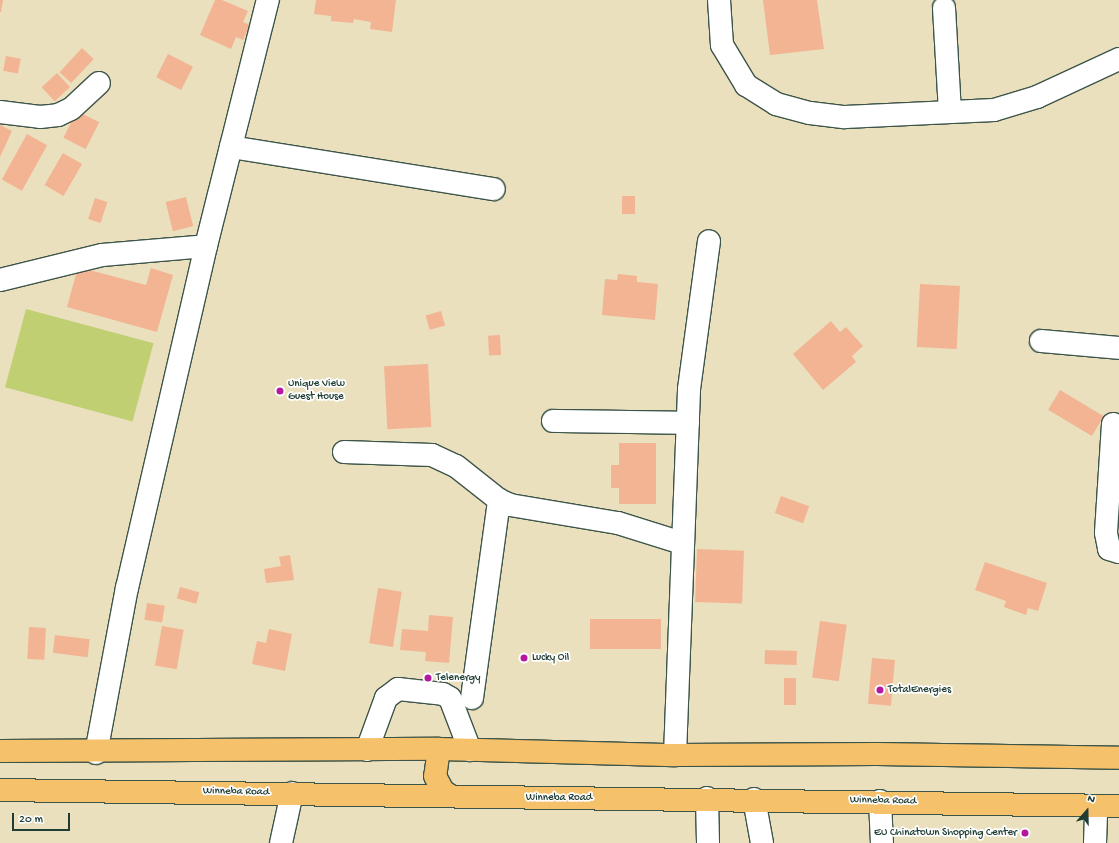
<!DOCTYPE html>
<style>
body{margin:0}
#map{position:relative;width:1119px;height:843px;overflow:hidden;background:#eae0bd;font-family:"Gochi Hand",sans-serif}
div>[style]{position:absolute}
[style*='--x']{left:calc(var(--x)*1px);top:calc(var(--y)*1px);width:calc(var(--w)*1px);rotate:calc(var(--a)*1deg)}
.green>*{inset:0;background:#bfcf71;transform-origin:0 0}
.building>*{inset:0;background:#f2b493;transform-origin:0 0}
.roads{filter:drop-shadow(1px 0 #3d5549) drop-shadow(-1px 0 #3d5549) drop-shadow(0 1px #3d5549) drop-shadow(0 -1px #3d5549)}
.minor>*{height:22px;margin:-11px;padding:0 11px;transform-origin:11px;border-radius:11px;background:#fff}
.highway>*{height:22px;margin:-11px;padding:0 11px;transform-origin:11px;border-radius:11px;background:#f6c16b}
.dots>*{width:11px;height:11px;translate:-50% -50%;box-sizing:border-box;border:2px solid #fff;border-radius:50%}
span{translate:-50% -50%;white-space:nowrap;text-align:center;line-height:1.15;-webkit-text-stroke:3.5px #fff;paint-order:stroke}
.poi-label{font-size:11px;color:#1f3d34}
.left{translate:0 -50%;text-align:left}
.right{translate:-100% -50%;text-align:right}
.street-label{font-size:11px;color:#1f3d34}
.north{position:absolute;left:1067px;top:791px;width:40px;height:40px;-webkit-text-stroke:3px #fff;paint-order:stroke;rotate:20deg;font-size:11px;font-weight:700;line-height:16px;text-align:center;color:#1f3d34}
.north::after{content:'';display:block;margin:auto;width:14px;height:18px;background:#1f3d34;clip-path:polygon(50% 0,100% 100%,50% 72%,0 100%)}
.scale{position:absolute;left:12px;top:813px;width:58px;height:18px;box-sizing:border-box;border:2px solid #1f3d34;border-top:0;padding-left:5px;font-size:12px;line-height:14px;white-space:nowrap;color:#1f3d34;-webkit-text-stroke:3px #fff;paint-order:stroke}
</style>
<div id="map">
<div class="green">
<div style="left:26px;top:309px;width:132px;height:81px;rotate:15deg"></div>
</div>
<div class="building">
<div style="clip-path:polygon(0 0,3px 0,1px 12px,0 12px)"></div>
<div style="clip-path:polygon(215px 0,222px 0,248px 11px,243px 22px,250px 25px,243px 40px,236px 37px,231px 49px,200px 35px)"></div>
<div style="clip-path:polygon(316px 0,396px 0,392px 32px,370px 29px,371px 22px,354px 19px,353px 23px,331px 21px,331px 16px,314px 14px)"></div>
<div style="clip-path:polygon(763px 0,817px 0,824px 49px,770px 55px)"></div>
<div style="left:82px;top:48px;width:16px;height:33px;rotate:43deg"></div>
<div style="left:168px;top:54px;width:28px;height:26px;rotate:27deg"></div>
<div style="left:6px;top:56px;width:15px;height:15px;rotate:11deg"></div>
<div style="left:57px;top:73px;width:19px;height:21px;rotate:47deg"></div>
<div style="left:77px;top:111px;width:25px;height:30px;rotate:27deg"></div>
<div style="clip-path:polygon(0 125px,12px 131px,0 157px)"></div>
<div style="left:27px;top:134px;width:23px;height:52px;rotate:29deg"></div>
<div style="left:63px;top:153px;width:22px;height:37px;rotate:30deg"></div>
<div style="left:622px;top:196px;width:13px;height:18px"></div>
<div style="left:186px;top:197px;width:30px;height:21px;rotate:76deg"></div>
<div style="left:95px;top:198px;width:13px;height:22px;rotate:18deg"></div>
<div style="clip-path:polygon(78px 267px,146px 285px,151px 268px,173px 275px,157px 332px,67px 307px)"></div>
<div style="clip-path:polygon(618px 274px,637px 276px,637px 282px,658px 284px,655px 320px,602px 315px,605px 279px,617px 280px)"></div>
<div style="left:920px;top:284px;width:40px;height:63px;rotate:3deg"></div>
<div style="left:441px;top:311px;width:15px;height:16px;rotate:74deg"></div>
<div style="clip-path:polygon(831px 321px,840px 332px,846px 327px,863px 346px,852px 356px,856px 362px,823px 390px,793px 354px)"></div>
<div style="left:500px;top:335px;width:20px;height:12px;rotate:87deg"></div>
<div style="left:428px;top:364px;width:63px;height:44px;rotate:87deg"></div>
<div style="left:1060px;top:390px;width:51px;height:23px;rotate:31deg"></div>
<div style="clip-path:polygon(619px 443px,656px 443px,656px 504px,619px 504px,619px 488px,611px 488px,611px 465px,619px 465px)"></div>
<div style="left:781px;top:496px;width:30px;height:18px;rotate:20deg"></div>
<div style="left:697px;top:549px;width:47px;height:53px;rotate:2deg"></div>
<div style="clip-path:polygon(290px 555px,294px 580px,266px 583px,264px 569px,281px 566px,279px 557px)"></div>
<div style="clip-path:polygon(985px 562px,1047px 583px,1038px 611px,1028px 608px,1026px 615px,1004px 607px,1006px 601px,975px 590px)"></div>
<div style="left:180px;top:587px;width:20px;height:12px;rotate:15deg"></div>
<div style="left:378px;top:588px;width:24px;height:56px;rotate:9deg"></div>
<div style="left:147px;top:603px;width:18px;height:17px;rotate:9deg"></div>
<div style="clip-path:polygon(429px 615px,453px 617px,449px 663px,425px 661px,426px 652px,400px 650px,402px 629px,428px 631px)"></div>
<div style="left:661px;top:619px;width:30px;height:71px;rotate:90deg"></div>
<div style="left:820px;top:621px;width:27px;height:57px;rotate:8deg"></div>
<div style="left:162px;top:626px;width:22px;height:40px;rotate:10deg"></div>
<div style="left:29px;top:627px;width:17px;height:32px;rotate:3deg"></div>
<div style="clip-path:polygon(269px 629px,292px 634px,285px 671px,252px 664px,257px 641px,266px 643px)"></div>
<div style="left:55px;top:635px;width:35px;height:18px;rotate:7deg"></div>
<div style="left:765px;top:650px;width:32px;height:14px;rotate:2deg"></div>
<div style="left:872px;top:658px;width:23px;height:46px;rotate:5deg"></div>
<div style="left:796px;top:678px;width:27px;height:12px;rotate:90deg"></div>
</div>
<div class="roads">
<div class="minor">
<div style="--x:719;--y:0;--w:45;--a:86.2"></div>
<div style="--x:722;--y:45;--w:47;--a:59"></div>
<div style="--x:746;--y:85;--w:36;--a:32"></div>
<div style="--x:776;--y:104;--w:35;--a:15"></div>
<div style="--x:810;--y:113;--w:35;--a:7"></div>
<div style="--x:845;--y:117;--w:149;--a:-2.7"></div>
<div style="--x:994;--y:110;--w:45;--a:-16.8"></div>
<div style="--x:1037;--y:97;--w:90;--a:-24.9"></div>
<div style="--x:944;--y:8;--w:104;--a:86.7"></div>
<div style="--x:0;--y:112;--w:40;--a:7.1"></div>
<div style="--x:40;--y:117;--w:18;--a:-6"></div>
<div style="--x:58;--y:115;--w:14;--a:-25"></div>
<div style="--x:71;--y:109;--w:38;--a:-43"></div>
<div style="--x:231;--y:147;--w:266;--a:9.1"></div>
<div style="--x:0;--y:280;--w:105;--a:-13.8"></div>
<div style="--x:102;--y:255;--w:104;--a:-4.9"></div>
<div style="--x:1041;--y:341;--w:78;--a:5.1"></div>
<div style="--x:553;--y:421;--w:135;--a:0.8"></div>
<div style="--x:1113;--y:424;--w:109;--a:93.7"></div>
<div style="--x:1106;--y:533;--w:16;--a:79"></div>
<div style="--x:1109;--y:549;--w:10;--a:17"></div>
<div style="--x:344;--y:452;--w:88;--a:2"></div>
<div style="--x:432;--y:455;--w:26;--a:25"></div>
<div style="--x:456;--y:466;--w:55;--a:38.3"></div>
<div style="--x:499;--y:500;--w:12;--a:24"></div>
<div style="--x:510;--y:505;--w:109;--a:9.5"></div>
<div style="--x:618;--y:523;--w:67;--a:17.4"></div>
<div style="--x:472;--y:698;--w:200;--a:-82.2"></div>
<div style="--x:367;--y:750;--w:55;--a:-69.9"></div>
<div style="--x:386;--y:698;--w:15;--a:-37"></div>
<div style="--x:398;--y:689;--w:45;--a:6.3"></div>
<div style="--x:443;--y:694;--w:8;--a:30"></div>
<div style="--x:450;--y:698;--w:56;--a:69"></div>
<div style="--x:96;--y:753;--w:168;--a:-79.4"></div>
<div style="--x:127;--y:588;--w:351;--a:-77"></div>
<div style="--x:206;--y:246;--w:254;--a:-75.9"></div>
<div style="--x:675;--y:755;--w:366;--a:-87.8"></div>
<div style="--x:689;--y:389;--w:149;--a:-82.3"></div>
<div style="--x:707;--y:798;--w:45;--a:88.7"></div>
<div style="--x:754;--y:799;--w:45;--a:79.7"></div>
<div style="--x:880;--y:801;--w:42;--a:87.3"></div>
<div style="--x:281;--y:843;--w:51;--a:-77.6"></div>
<div style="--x:1095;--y:843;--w:37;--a:-88"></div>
</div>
<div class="highway">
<div style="--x:439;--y:749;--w:27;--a:98"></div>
<div style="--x:435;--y:776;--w:17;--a:62"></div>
<div style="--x:443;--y:791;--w:9;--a:32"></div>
<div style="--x:0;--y:751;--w:439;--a:-0.3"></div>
<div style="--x:439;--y:749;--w:236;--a:1.5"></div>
<div style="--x:675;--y:755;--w:202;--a:-0.3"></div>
<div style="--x:877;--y:754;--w:242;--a:0.9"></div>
<div style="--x:0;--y:790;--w:1119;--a:0.82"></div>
</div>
</div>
<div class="dots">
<div style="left:280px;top:391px;background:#b5179e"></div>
<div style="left:524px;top:658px;background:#b5179e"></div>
<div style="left:428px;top:678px;background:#b5179e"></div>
<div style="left:880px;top:690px;background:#b5179e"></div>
<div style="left:1025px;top:833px;background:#b5179e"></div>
</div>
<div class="poi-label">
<span class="left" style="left:288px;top:391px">Unique View<br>Guest House</span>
<span class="left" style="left:532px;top:658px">Lucky Oil</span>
<span class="left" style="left:436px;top:678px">Telenergy</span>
<span class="left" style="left:888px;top:690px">TotalEnergies</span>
<span class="right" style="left:1017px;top:833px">EU Chinatown Shopping Center</span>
</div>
<div class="street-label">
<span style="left:236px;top:792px;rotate:1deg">Winneba Road</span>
<span style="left:559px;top:798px">Winneba Road</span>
<span style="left:883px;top:801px;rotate:1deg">Winneba Road</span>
</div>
<div class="north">N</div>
<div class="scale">20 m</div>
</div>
